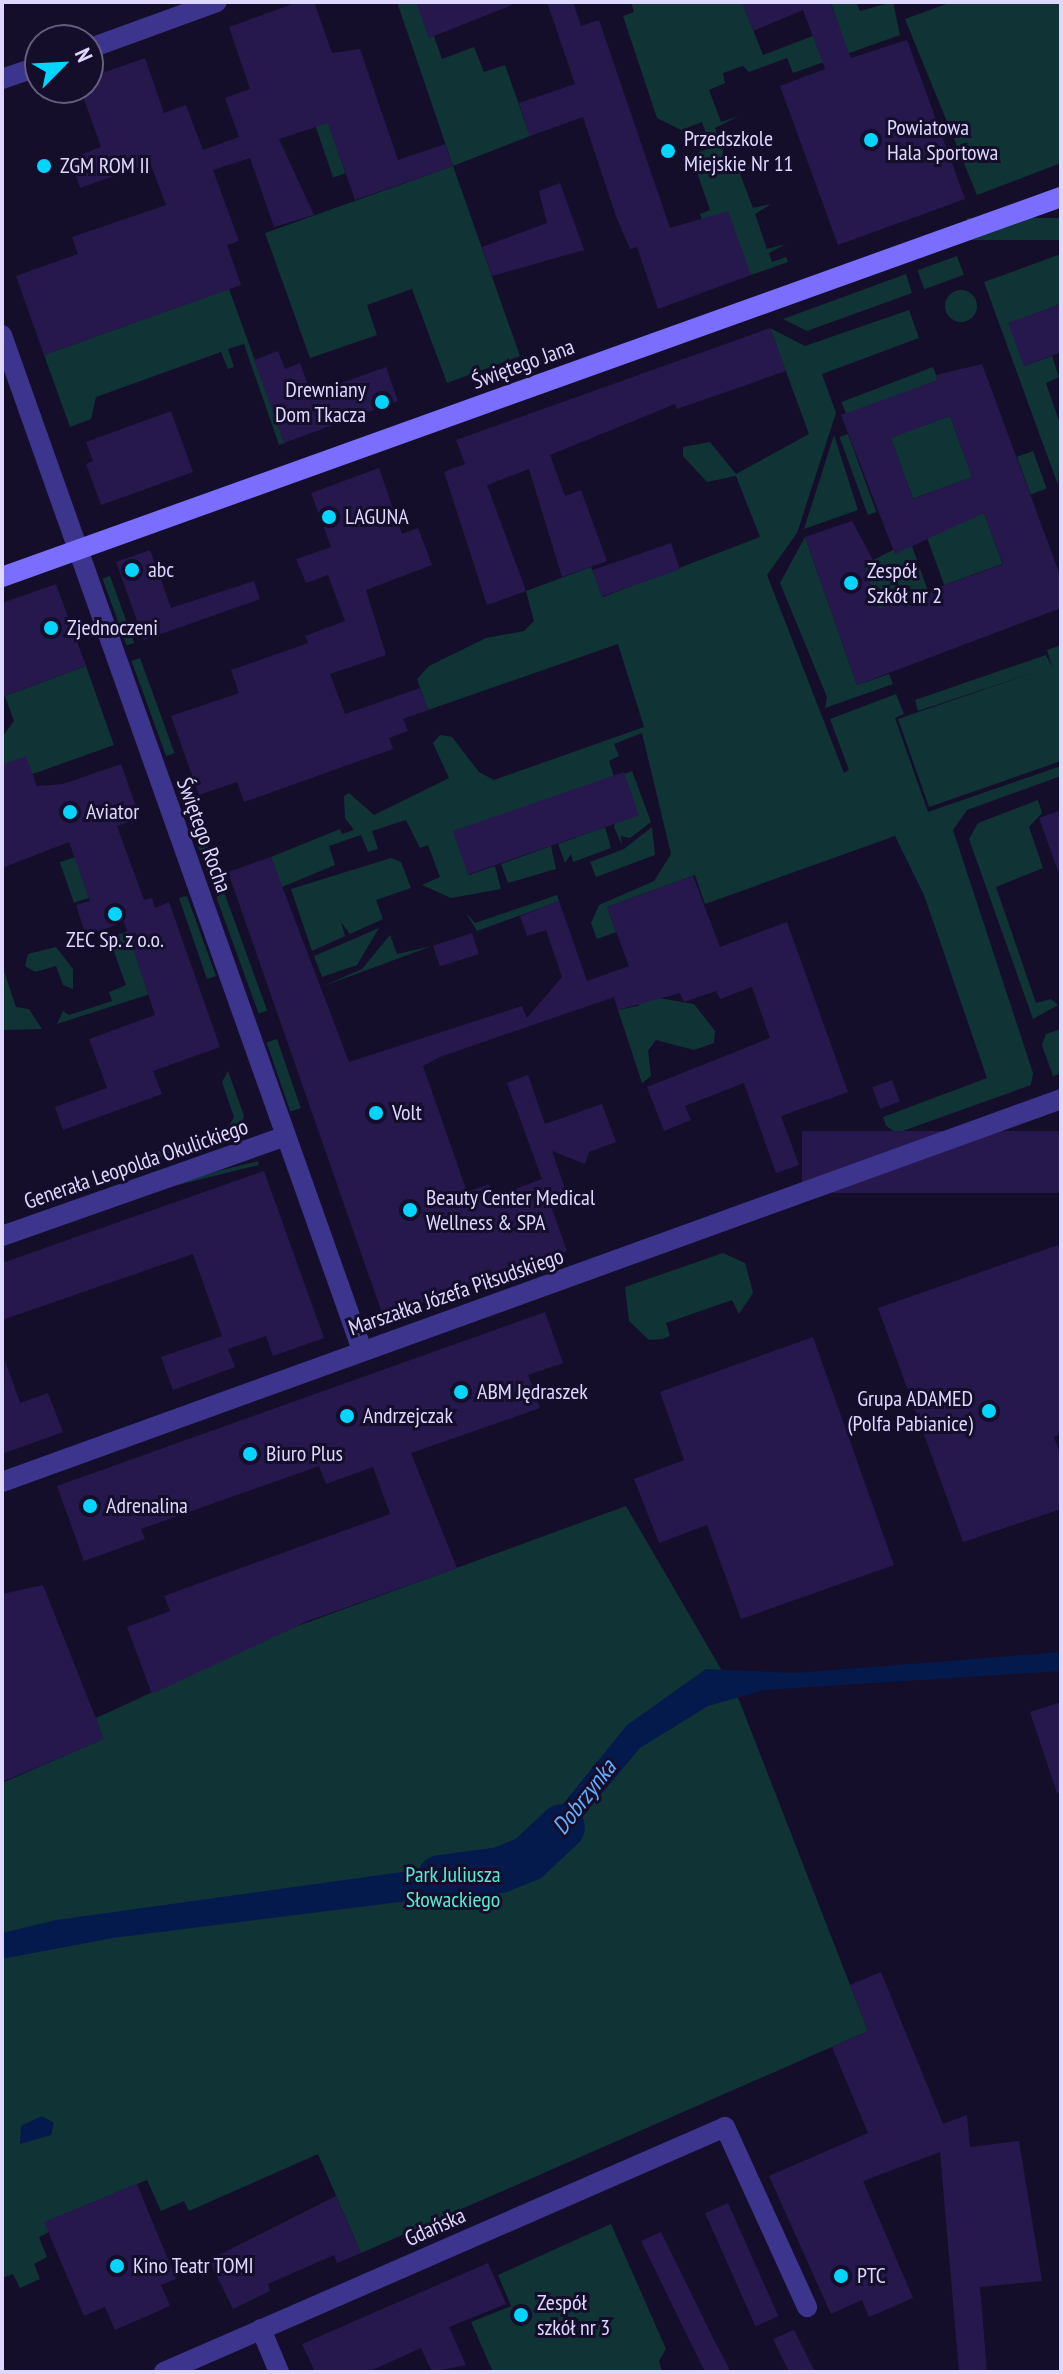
<!DOCTYPE html>
<meta charset="utf-8">
<style>
body{margin:0}
#map{position:relative;width:1063px;height:2374px;overflow:hidden;background:#140e2a;font-family:"PT Sans Narrow",sans-serif}
div>[style]{position:absolute}
[style*='--x']{left:calc(var(--x)*1px);top:calc(var(--y)*1px);width:calc(var(--w)*1px);rotate:calc(var(--a)*1deg)}
.green>*{inset:0;background:#103435;transform-origin:0 0}
.round{border-radius:50%}
.water>*{inset:0;background:#051a4c}
.river>*{height:46px;margin:-23px;padding:0 23px;transform-origin:23px;border-radius:23px;background:#051a4c}
.building>*{inset:0;background:#26184d;transform-origin:0 0}
.minor>*{height:20px;margin:-10px;padding:0 10px;transform-origin:10px;border-radius:10px;background:#3d348e}
.tertiary>*{height:20px;margin:-10px;padding:0 10px;transform-origin:10px;border-radius:10px;background:#3d348e}
.secondary>*{height:20px;margin:-10px;padding:0 10px;transform-origin:10px;border-radius:10px;background:#7b6eff}
.dots>*{width:22px;height:22px;translate:-50% -50%;box-sizing:border-box;border:4px solid #140e2a;border-radius:50%}
span{translate:-50% -50%;white-space:nowrap;text-align:center;line-height:1.15;-webkit-text-stroke:6px #140e2a;paint-order:stroke}
.poi-label{font-size:22px;color:#ded7ff}
.left{translate:0 -50%;text-align:left}
.right{translate:-100% -50%;text-align:right}
.street-label{font-size:22px;color:#ded7ff}
.park-label{font-size:22px;color:#56ecd0}
.water-label{font-size:24px;color:#65aeff;font-style:italic}
.frame{position:absolute;inset:0;border:4px solid #ded7ff;pointer-events:none}
.north{position:absolute;left:24px;top:24px;width:80px;height:80px;box-sizing:border-box;background:#140e2a;border:2px solid #655e7f;border-radius:50%;rotate:66deg;font-size:22px;font-weight:700;line-height:32px;text-align:center;color:#ded7ff}
.north::after{content:'';display:block;margin:auto;width:28px;height:36px;background:#03d5ff;clip-path:polygon(50% 0,100% 100%,50% 72%,0 100%)}
</style>
<div id="map">
<div class="green">
<div style="clip-path:polygon(397px 2px,422px 2px,442px 59px,474px 47px,484px 72px,505px 65px,530px 136px,453px 166px,520px 356px,447px 383px,412px 289px,367px 305px,377px 335px,310px 358px,265px 233px,453px 166px)"></div>
<div style="clip-path:polygon(631px 2px,742px 2px,763px 55px,839px 26px,831px 3px,856px 2px,860px 11px,893px 2px,900px 35px,793px 73px,787px 58px,749px 72px,743px 66px,723px 73px,725px 83px,709px 90px,721px 122px,739px 116px,715px 128px,730px 171px,757px 164px,740px 174px,753px 208px,771px 204px,755px 214px,767px 249px,786px 244px,769px 253px,772px 262px,786px 257px,788px 262px,751px 275px,702px 220px,700px 214px,710px 210px,691px 155px,711px 148px,702px 122px,681px 130px,657px 118px,623px 16px,634px 12px)"></div>
<div style="clip-path:polygon(952px 2px,1061px 2px,1061px 163px,977px 195px,905px 19px)"></div>
<div style="left:323px;top:108px;width:69px;height:13px;rotate:71deg"></div>
<div style="left:1061px;top:218px;width:22px;height:94px;rotate:90deg"></div>
<div style="clip-path:polygon(1061px 254px,1061px 304px,1009px 323px,1024px 366px,1052px 356px,1059px 377px,1046px 383px,1061px 427px,1058px 485px,984px 282px)"></div>
<div style="left:957px;top:256px;width:20px;height:42px;rotate:70deg"></div>
<div style="clip-path:polygon(906px 274px,912px 293px,807px 331px,783px 319px)"></div>
<div style="clip-path:polygon(229px 289px,285px 443px,279px 445px,244px 344px,228px 349px,234px 367px,228px 369px,221px 352px,96px 397px,91px 419px,70px 427px,44px 355px)"></div>
<div class="round" style="left:945px;top:290px;width:32px;height:32px"></div>
<div style="clip-path:polygon(909px 310px,919px 338px,822px 374px,836px 413px,797px 533px,767px 575px,844px 773px,849px 770px,830px 719px,896px 694px,904px 714px,895px 718px,928px 812px,1061px 766px,1061px 776px,967px 810px,953px 830px,1033px 1073px,1031px 1085px,897px 1133px,886px 1126px,883px 1117px,987px 1078px,924px 895px,895px 836px,705px 904px,695px 875px,607px 907px,616px 932px,597px 939px,591px 923px,599px 905px,654px 881px,671px 854px,642px 733px,614px 744px,619px 756px,609px 761px,614px 776px,454px 833px,469px 875px,495px 866px,501px 889px,451px 898px,422px 885px,440px 877px,428px 845px,420px 848px,406px 820px,372px 831px,378px 849px,368px 852px,361px 835px,329px 846px,335px 865px,282px 887px,271px 857px,340px 829px,342px 834px,354px 830px,345px 818px,344px 796px,349px 793px,374px 815px,449px 778px,433px 743px,440px 735px,452px 737px,479px 772px,494px 780px,644px 727px,618px 644px,428px 710px,417px 679px,429px 666px,486px 638px,524px 631px,534px 621px,526px 591px,591px 567px,603px 597px,760px 537px,736px 476px,707px 482px,683px 456px,683px 447px,710px 442px,736px 474px,809px 434px,770px 328px,805px 346px)"></div>
<div style="left:933px;top:367px;width:14px;height:98px;rotate:69deg"></div>
<div style="left:950px;top:416px;width:65px;height:63px;rotate:70deg"></div>
<div style="left:848px;top:434px;width:83px;height:9px;rotate:70deg"></div>
<div style="clip-path:polygon(834px 435px,858px 510px,804px 529px)"></div>
<div style="left:1033px;top:451px;width:40px;height:17px;rotate:70deg"></div>
<div style="left:984px;top:513px;width:54px;height:62px;rotate:70deg"></div>
<div style="clip-path:polygon(805px 537px,857px 685px,889px 674px,893px 684px,825px 708px,827px 697px,780px 583px)"></div>
<div style="clip-path:polygon(910px 541px,928px 591px,907px 598px,916px 620px,886px 631px,864px 565px)"></div>
<div style="left:110px;top:576px;width:71px;height:8px;rotate:70deg"></div>
<div style="clip-path:polygon(1061px 645px,1061px 761px,929px 807px,898px 719px,1041px 670px,918px 711px,915px 700px,1046px 655px,1052px 667px,1047px 650px)"></div>
<div style="left:140px;top:658px;width:101px;height:9px;rotate:70deg"></div>
<div style="clip-path:polygon(86px 666px,114px 745px,2px 785px,2px 737px,14px 721px,5px 696px)"></div>
<div style="clip-path:polygon(632px 771px,651px 822px,630px 838px,621px 836px,622px 845px,614px 827px,624px 774px)"></div>
<div style="clip-path:polygon(1038px 800px,1042px 813px,1029px 827px,1043px 868px,996px 887px,1036px 1003px,1051px 999px,1058px 1005px,1033px 1019px,969px 839px,978px 823px)"></div>
<div style="left:196px;top:815px;width:208px;height:9px;rotate:70deg"></div>
<div style="clip-path:polygon(605px 827px,611px 848px,573px 862px,571px 854px,565px 863px,558px 844px)"></div>
<div style="clip-path:polygon(652px 827px,655px 855px,596px 877px,590px 862px,624px 849px)"></div>
<div style="clip-path:polygon(551px 846px,556px 869px,508px 883px,501px 864px)"></div>
<div style="left:75px;top:857px;width:43px;height:16px;rotate:71deg"></div>
<div style="clip-path:polygon(391px 858px,401px 862px,411px 888px,376px 900px,383px 919px,350px 934px,341px 922px,345px 936px,312px 951px,291px 889px)"></div>
<div style="clip-path:polygon(557px 895px,559px 901px,477px 931px,466px 913px,475px 923px)"></div>
<div style="clip-path:polygon(187px 896px,216px 976px,207px 979px,179px 898px)"></div>
<div style="clip-path:polygon(379px 928px,357px 965px,322px 977px,314px 956px)"></div>
<div style="clip-path:polygon(128px 931px,150px 994px,57px 1024px,63px 1011px,69px 1015px,112px 1001px,109px 992px,126px 985px,109px 938px)"></div>
<div style="clip-path:polygon(390px 935px,397px 954px,432px 946px,321px 987px,362px 969px)"></div>
<div style="clip-path:polygon(56px 947px,73px 969px,73px 989px,63px 985px,56px 966px,35px 972px,25px 966px,28px 954px)"></div>
<div style="clip-path:polygon(2px 965px,16px 1007px,29px 1009px,42px 1029px,2px 1030px)"></div>
<div style="clip-path:polygon(647px 996px,694px 1004px,715px 1031px,714px 1043px,694px 1050px,656px 1040px,648px 1051px,651px 1076px,642px 1083px,618px 1010px,638px 1006px)"></div>
<div style="clip-path:polygon(1061px 1029px,1061px 1074px,1053px 1076px,1042px 1045px,1046px 1034px)"></div>
<div style="left:277px;top:1039px;width:73px;height:11px;rotate:71deg"></div>
<div style="clip-path:polygon(228px 1071px,244px 1116px,239px 1129px,114px 1173px,114px 1167px,229px 1126px,234px 1117px,222px 1082px)"></div>
<div style="left:258px;top:1161px;width:4px;height:272px;rotate:76deg"></div>
<div style="clip-path:polygon(723px 1253px,745px 1263px,749px 1277px,753px 1293px,739px 1314px,732px 1300px,666px 1323px,670px 1336px,662px 1339px,649px 1340px,629px 1321px,625px 1287px)"></div>
<div style="clip-path:polygon(626px 1506px,739px 1700px,868px 2031px,361px 2253px,318px 2154px,189px 2211px,184px 2201px,161px 2211px,147px 2180px,137px 2184px,45px 2222px,49px 2232px,39px 2237px,47px 2257px,34px 2264px,40px 2279px,20px 2288px,13px 2274px,2px 2278px,2px 1783px,103px 1739px,96px 1718px,295px 1627px)"></div>
<div style="clip-path:polygon(611px 2224px,666px 2349px,659px 2361px,662px 2372px,493px 2372px,471px 2322px,511px 2306px,498px 2275px)"></div>
</div>
<div class="water">
<div style="clip-path:polygon(1061px 1652px,1061px 1671px,764px 1690px,708px 1706px,640px 1748px,542px 1865px,521px 1880px,508px 1851px,555px 1814px,627px 1725px,706px 1669px,795px 1673px)"></div>
<div style="clip-path:polygon(496px 1859px,508px 1885px,472px 1893px,113px 1938px,2px 1959px,2px 1933px,56px 1920px)"></div>
<div style="clip-path:polygon(42px 2116px,54px 2123px,51px 2135px,20px 2144px,21px 2126px)"></div>
</div>
<div class="river">
<div style="--x:440;--y:1878;--w:61;--a:-7.6"></div>
<div style="--x:500;--y:1870;--w:31;--a:-22"></div>
<div style="--x:529;--y:1858;--w:45;--a:-43.2"></div>
</div>
<div class="building">
<div style="clip-path:polygon(298px 2px,314px 2px,332px 53px,360px 49px,398px 160px,445px 144px,453px 166px,355px 200px,328px 123px,279px 139px,314px 215px,274px 227px,250px 158px,213px 170px,239px 241px,227px 245px,241px 285px,44px 355px,16px 276px,78px 254px,72px 237px,166px 205px,150px 163px,80px 188px,70px 159px,101px 147px,80px 88px,88px 88px,88px 78px,145px 58px,164px 113px,186px 105px,203px 150px,239px 137px,225px 98px,250px 89px,229px 27px)"></div>
<div style="clip-path:polygon(416px 2px,511px 2px,512px 5px,429px 38px)"></div>
<div style="clip-path:polygon(547px 2px,573px 2px,581px 26px,599px 20px,670px 228px,728px 211px,751px 275px,658px 309px,637px 247px,630px 249px,616px 216px,583px 117px,530px 136px,519px 103px,575px 84px)"></div>
<div style="clip-path:polygon(742px 2px,830px 2px,851px 58px,907px 40px,965px 199px,838px 245px,780px 86px,825px 69px,803px 10px,753px 31px)"></div>
<div style="clip-path:polygon(560px 183px,584px 250px,492px 276px,482px 247px,547px 223px,539px 191px)"></div>
<div style="clip-path:polygon(1061px 304px,1061px 352px,1024px 366px,1008px 323px)"></div>
<div style="clip-path:polygon(770px 328px,786px 371px,677px 409px,675px 404px,550px 455px,565px 496px,581px 490px,607px 561px,562px 577px,529px 469px,487px 485px,526px 591px,487px 605px,444px 472px,465px 464px,456px 440px)"></div>
<div style="clip-path:polygon(278px 351px,285px 369px,300px 363px,311px 394px,386px 367px,398px 401px,284px 443px,254px 360px)"></div>
<div style="clip-path:polygon(evenodd,982px 364px,1061px 578px,1061px 608px,857px 685px,805px 537px,852px 521px,874px 562px,864px 565px,879px 609px,1003px 564px,984px 513px,895px 554px,841px 415px,938px 380px,936px 375px,982px 364px,950px 416px,972px 477px,913px 499px,891px 438px,950px 416px)"></div>
<div style="clip-path:polygon(171px 411px,193px 472px,101px 505px,86px 464px,93px 461px,86px 442px)"></div>
<div style="clip-path:polygon(379px 468px,402px 534px,418px 528px,432px 565px,366px 590px,386px 655px,330px 674px,345px 714px,420px 688px,428px 710px,403px 719px,408px 731px,389px 738px,393px 749px,244px 802px,237px 782px,199px 795px,171px 716px,239px 693px,231px 670px,308px 643px,305px 636px,345px 621px,328px 575px,306px 583px,296px 559px,331px 547px,311px 493px)"></div>
<div style="left:671px;top:543px;width:28px;height:83px;rotate:71deg"></div>
<div style="clip-path:polygon(150px 550px,171px 608px,254px 581px,260px 599px,144px 640px,116px 562px)"></div>
<div style="clip-path:polygon(56px 584px,86px 666px,2px 697px,2px 603px)"></div>
<div style="clip-path:polygon(26px 756px,37px 786px,63px 784px,121px 764px,140px 818px,117px 826px,144px 900px,152px 898px,155px 908px,169px 902px,220px 1047px,153px 1071px,162px 1094px,63px 1130px,55px 1107px,107px 1088px,89px 1039px,155px 1015px,124px 922px,86px 936px,76px 905px,90px 901px,69px 842px,2px 868px,2px 765px)"></div>
<div style="left:624px;top:772px;width:46px;height:181px;rotate:71deg"></div>
<div style="clip-path:polygon(1061px 810px,1061px 870px,1058px 871px,1039px 818px)"></div>
<div style="clip-path:polygon(271px 857px,349px 1062px,522px 1006px,527px 1018px,562px 977px,546px 930px,527px 936px,520px 916px,559px 901px,587px 981px,629px 966px,607px 907px,693px 876px,720px 947px,787px 922px,848px 1092px,781px 1116px,799px 1165px,776px 1173px,744px 1083px,685px 1106px,691px 1120px,664px 1131px,647px 1087px,770px 1038px,752px 987px,720px 999px,716px 991px,684px 1002px,680px 993px,618px 1010px,614px 997px,440px 1057px,423px 1066px,467px 1192px,489px 1184px,494px 1197px,542px 1179px,507px 1083px,528px 1075px,545px 1124px,602px 1104px,616px 1142px,589px 1152px,585px 1164px,552px 1151px,568px 1198px,551px 1204px,542px 1181px,567px 1251px,383px 1316px,228px 872px)"></div>
<div style="left:472px;top:933px;width:22px;height:41px;rotate:72deg"></div>
<div style="left:892px;top:1080px;width:23px;height:21px;rotate:70deg"></div>
<div style="left:1061px;top:1131px;width:62px;height:259px;rotate:90deg"></div>
<div style="clip-path:polygon(264px 1171px,324px 1338px,273px 1356px,266px 1336px,228px 1349px,235px 1367px,173px 1390px,161px 1357px,222px 1336px,193px 1254px,2px 1320px,2px 1263px)"></div>
<div style="clip-path:polygon(1061px 1244px,1061px 1434px,1054px 1437px,1061px 1456px,1061px 1509px,963px 1542px,878px 1308px)"></div>
<div style="clip-path:polygon(545px 1312px,563px 1363px,528px 1375px,540px 1408px,411px 1453px,457px 1568px,308px 1621px,152px 1694px,127px 1627px,170px 1611px,164px 1596px,390px 1514px,373px 1467px,326px 1484px,319px 1466px,141px 1529px,145px 1539px,84px 1561px,57px 1486px)"></div>
<div style="clip-path:polygon(813px 1337px,894px 1565px,741px 1619px,707px 1525px,659px 1543px,634px 1479px,684px 1460px,660px 1392px)"></div>
<div style="clip-path:polygon(5px 1360px,20px 1403px,48px 1393px,63px 1432px,2px 1454px)"></div>
<div style="clip-path:polygon(43px 1585px,104px 1739px,2px 1782px,2px 1594px)"></div>
<div style="clip-path:polygon(1061px 1702px,1061px 1792px,1057px 1793px,1030px 1712px)"></div>
<div style="clip-path:polygon(881px 1972px,943px 2124px,967px 2115px,970px 2147px,1019px 2141px,1042px 2281px,980px 2287px,987px 2372px,959px 2372px,940px 2152px,863px 2181px,913px 2298px,869px 2317px,862px 2300px,831px 2314px,769px 2176px,868px 2133px,832px 2047px,868px 2031px,850px 1985px)"></div>
<div style="clip-path:polygon(137px 2184px,176px 2279px,161px 2285px,170px 2306px,115px 2330px,105px 2307px,84px 2316px,44px 2222px)"></div>
<div style="clip-path:polygon(336px 2196px,361px 2253px,337px 2263px,334px 2255px,268px 2284px,270px 2291px,233px 2309px,209px 2260px)"></div>
<div style="left:728px;top:2203px;width:124px;height:25px;rotate:66deg"></div>
<div style="clip-path:polygon(661px 2232px,715px 2342px,731px 2372px,705px 2372px,641px 2241px)"></div>
<div style="clip-path:polygon(488px 2263px,506px 2304px,449px 2327px,466px 2365px,432px 2372px,421px 2348px,368px 2372px,315px 2372px,302px 2344px)"></div>
<div style="clip-path:polygon(794px 2330px,815px 2372px,789px 2372px,773px 2339px)"></div>
</div>
<div class="minor">
<div style="--x:88;--y:49;--w:137;--a:-20"></div>
<div style="--x:2;--y:79;--w:40;--a:-18.9"></div>
<div style="--x:2;--y:335;--w:1077;--a:70.47"></div>
<div style="--x:2;--y:1236;--w:301;--a:-19.4"></div>
<div style="--x:261;--y:2329;--w:47;--a:67.3"></div>
<div style="--x:164;--y:2372;--w:612;--a:-23.59"></div>
<div style="--x:725;--y:2127;--w:198;--a:65.5"></div>
</div>
<div class="tertiary">
<div style="--x:2;--y:1482;--w:1126;--a:-19.88"></div>
</div>
<div class="secondary">
<div style="--x:2;--y:577;--w:1125;--a:-19.74"></div>
</div>
<div class="dots">
<div style="left:871px;top:140px;background:#03d5ff"></div>
<div style="left:668px;top:151px;background:#03d5ff"></div>
<div style="left:44px;top:166px;background:#03d5ff"></div>
<div style="left:382px;top:402px;background:#03d5ff"></div>
<div style="left:329px;top:517px;background:#03d5ff"></div>
<div style="left:132px;top:570px;background:#03d5ff"></div>
<div style="left:851px;top:583px;background:#03d5ff"></div>
<div style="left:51px;top:628px;background:#03d5ff"></div>
<div style="left:70px;top:812px;background:#03d5ff"></div>
<div style="left:115px;top:914px;background:#03d5ff"></div>
<div style="left:376px;top:1113px;background:#03d5ff"></div>
<div style="left:410px;top:1210px;background:#03d5ff"></div>
<div style="left:461px;top:1392px;background:#03d5ff"></div>
<div style="left:989px;top:1411px;background:#03d5ff"></div>
<div style="left:347px;top:1416px;background:#03d5ff"></div>
<div style="left:250px;top:1454px;background:#03d5ff"></div>
<div style="left:90px;top:1506px;background:#03d5ff"></div>
<div style="left:117px;top:2266px;background:#03d5ff"></div>
<div style="left:841px;top:2276px;background:#03d5ff"></div>
<div style="left:521px;top:2315px;background:#03d5ff"></div>
</div>
<div class="poi-label">
<span class="left" style="left:887px;top:140px">Powiatowa<br>Hala Sportowa</span>
<span class="left" style="left:684px;top:151px">Przedszkole<br>Miejskie Nr 11</span>
<span class="left" style="left:60px;top:166px">ZGM ROM II</span>
<span class="right" style="left:366px;top:402px">Drewniany<br>Dom Tkacza</span>
<span class="left" style="left:345px;top:517px">LAGUNA</span>
<span class="left" style="left:148px;top:570px">abc</span>
<span class="left" style="left:867px;top:583px">Zespół<br>Szkół nr 2</span>
<span class="left" style="left:67px;top:628px">Zjednoczeni</span>
<span class="left" style="left:86px;top:812px">Aviator</span>
<span style="left:115px;top:940px">ZEC Sp. z o.o.</span>
<span class="left" style="left:392px;top:1113px">Volt</span>
<span class="left" style="left:426px;top:1210px">Beauty Center Medical<br>Wellness &amp; SPA</span>
<span class="left" style="left:477px;top:1392px">ABM Jędraszek</span>
<span class="right" style="left:973px;top:1411px">Grupa ADAMED<br>(Polfa Pabianice)</span>
<span class="left" style="left:363px;top:1416px">Andrzejczak</span>
<span class="left" style="left:266px;top:1454px">Biuro Plus</span>
<span class="left" style="left:106px;top:1506px">Adrenalina</span>
<span class="left" style="left:133px;top:2266px">Kino Teatr TOMI</span>
<span class="left" style="left:857px;top:2276px">PTC</span>
<span class="left" style="left:537px;top:2315px">Zespół<br>szkół nr 3</span>
</div>
<div class="street-label">
<span style="left:523px;top:364px;rotate:-20deg">Świętego Jana</span>
<span style="left:204px;top:835px;rotate:70deg">Świętego Rocha</span>
<span style="left:136px;top:1164px;rotate:-19deg">Generała Leopolda Okulickiego</span>
<span style="left:456px;top:1292px;rotate:-19deg">Marszałka Józefa Piłsudskiego</span>
<span style="left:435px;top:2227px;rotate:-24deg">Gdańska</span>
</div>
<div class="park-label">
<span style="left:453px;top:1887px">Park Juliusza<br>Słowackiego</span>
</div>
<div class="water-label">
<span style="left:584px;top:1797px;rotate:-52deg">Dobrzynka</span>
</div>
<div class="frame"></div>
<div class="north">N</div>
</div>
